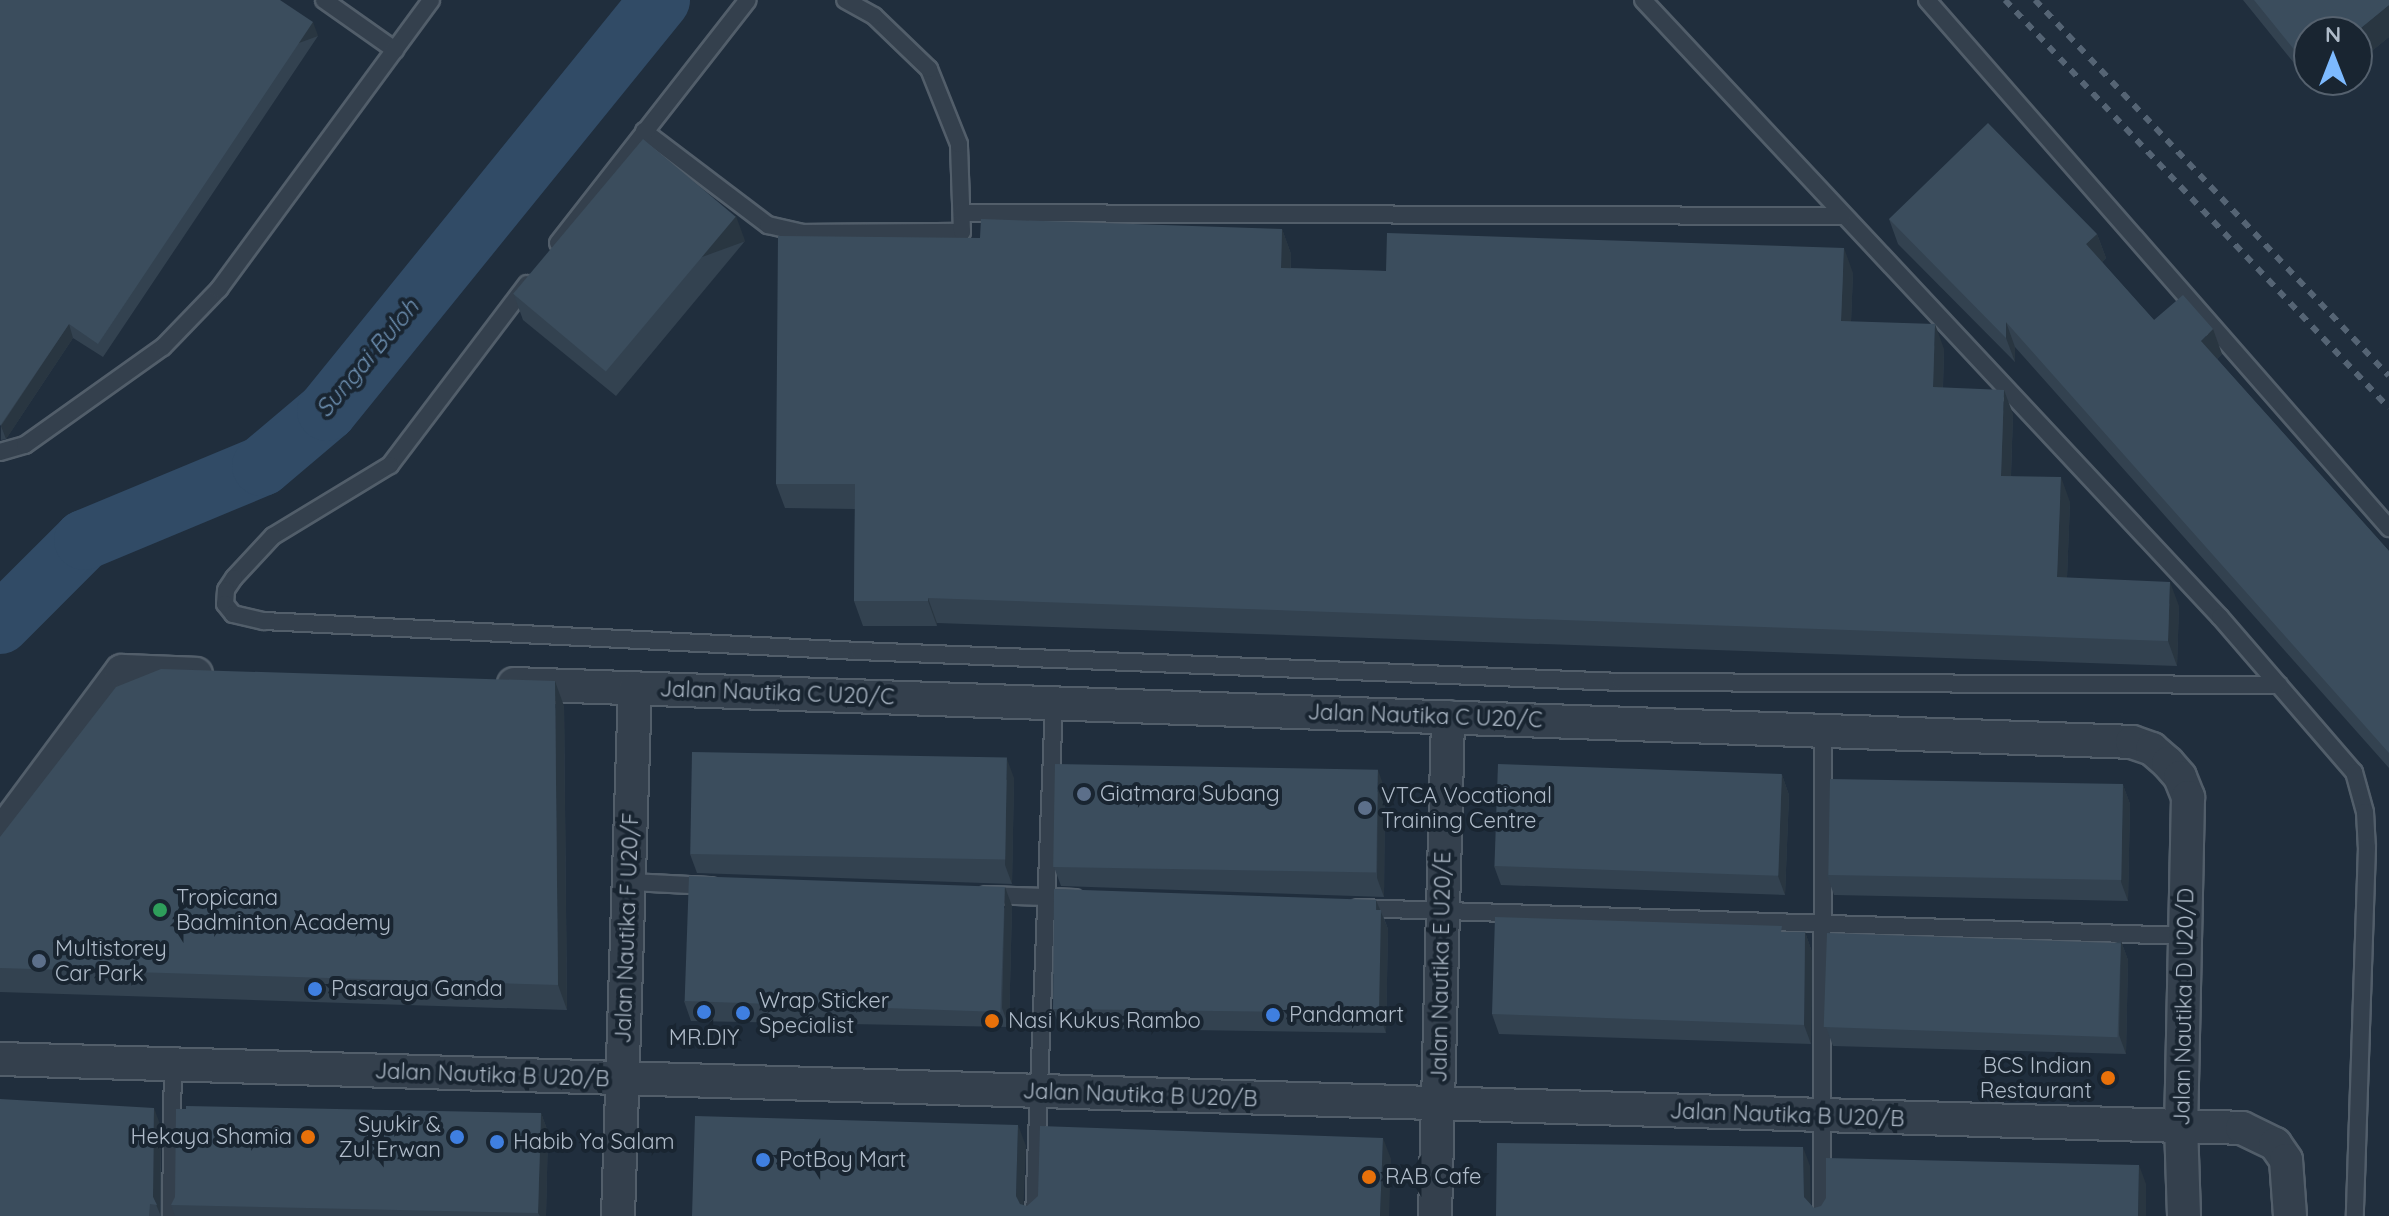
<!DOCTYPE html>
<style>
body{margin:0}
#map{position:relative;width:2389px;height:1216px;overflow:hidden;background:#202e3d;font-family:Quicksand,sans-serif}
div>[style]{position:absolute}
[style*='--x']{left:calc(var(--x)*1px);top:calc(var(--y)*1px);width:calc(var(--w)*1px);rotate:calc(var(--a)*1deg)}
.river>*{height:60px;margin:-30px;padding:0 30px;transform-origin:30px;border-radius:30px;background:#314b66}
.roads{filter:drop-shadow(2px 0 #525e6a) drop-shadow(-2px 0 #525e6a) drop-shadow(0 2px #525e6a) drop-shadow(0 -2px #525e6a)}
.lane>*{height:16px;margin:-8px;padding:0 8px;transform-origin:8px;border-radius:8px;background:#34404d}
.street>*{height:32px;margin:-16px;padding:0 16px;transform-origin:16px;border-radius:16px;background:#34404d}
.rail>*{height:6px;margin-top:-3px;transform-origin:0;background:repeating-linear-gradient(90deg,#556474 0 8px,transparent 0 16px)}
.wall>*{inset:0;background:#334250}
.shaded-wall>*{inset:0;background:#293641;transform-origin:0 0}
.building>*{inset:0;background:#3b4d5d;transform-origin:0 0}
.dots>*{width:22px;height:22px;translate:-50% -50%;box-sizing:border-box;border:4px solid #192531;border-radius:50%}
span{translate:-50% -50%;white-space:nowrap;text-align:center;line-height:1.15;-webkit-text-stroke:8px #192531;paint-order:stroke}
.street-label{font-size:22px;color:#afbbc9}
.poi-label{font-size:22px;color:#afbbc9}
.left{translate:0 -50%;text-align:left}
.right{translate:-100% -50%;text-align:right}
.water-label{font-size:24px;color:#6c8eaf;font-style:italic}
.north{position:absolute;left:2293px;top:16px;width:80px;height:80px;box-sizing:border-box;background:#192531;border:2px solid #55616e;border-radius:50%;rotate:0deg;font-size:22px;font-weight:700;line-height:32px;text-align:center;color:#afbbc9}
.north::after{content:'';display:block;margin:auto;width:28px;height:36px;background:#7dbaff;clip-path:polygon(50% 0,100% 100%,50% 72%,0 100%)}
</style>
<div id="map">
<div class="river">
<div style="--x:0;--y:624;--w:119;--a:-45"></div>
<div style="--x:84;--y:540;--w:193;--a:-22.6"></div>
<div style="--x:262;--y:466;--w:85;--a:-40.2"></div>
<div style="--x:327;--y:411;--w:529;--a:-50.98"></div>
</div>
<div class="roads">
<div class="lane">
<div style="--x:324;--y:0;--w:87;--a:35.2"></div>
<div style="--x:1643;--y:0;--w:845;--a:46.92"></div>
<div style="--x:2220;--y:617;--w:205;--a:49.2"></div>
<div style="--x:2354;--y:772;--w:41;--a:74.6"></div>
<div style="--x:2365;--y:812;--w:35;--a:87"></div>
<div style="--x:2367;--y:847;--w:369;--a:91.9"></div>
<div style="--x:1927;--y:0;--w:702;--a:48.81"></div>
<div style="--x:644;--y:131;--w:156;--a:37.2"></div>
<div style="--x:768;--y:225;--w:36;--a:13"></div>
<div style="--x:803;--y:233;--w:159;--a:-0.4"></div>
<div style="--x:962;--y:232;--w:88;--a:-92"></div>
<div style="--x:959;--y:144;--w:81;--a:-111.8"></div>
<div style="--x:929;--y:69;--w:76;--a:-136.1"></div>
<div style="--x:874;--y:16;--w:33;--a:-151"></div>
<div style="--x:962;--y:213;--w:881;--a:0.2"></div>
<div style="--x:558;--y:243;--w:308;--a:-52"></div>
<div style="--x:527;--y:284;--w:227;--a:127.1"></div>
<div style="--x:390;--y:465;--w:137;--a:148.7"></div>
<div style="--x:273;--y:536;--w:57;--a:132.9"></div>
<div style="--x:234;--y:578;--w:14;--a:124"></div>
<div style="--x:226;--y:590;--w:14;--a:94"></div>
<div style="--x:225;--y:604;--w:13;--a:51"></div>
<div style="--x:233;--y:614;--w:32;--a:13"></div>
<div style="--x:264;--y:621;--w:596;--a:2.89"></div>
<div style="--x:859;--y:651;--w:763;--a:2.33"></div>
<div style="--x:1621;--y:682;--w:658;--a:0.26"></div>
<div style="--x:0;--y:452;--w:26;--a:-16"></div>
<div style="--x:25;--y:445;--w:169;--a:-35.4"></div>
<div style="--x:163;--y:347;--w:81;--a:-46"></div>
<div style="--x:219;--y:289;--w:358;--a:-53.7"></div>
<div style="--x:629;--y:882;--w:82;--a:2.8"></div>
<div style="--x:986;--y:895;--w:89;--a:1.9"></div>
<div style="--x:1358;--y:908;--w:826;--a:1.94"></div>
<div style="--x:171;--y:1216;--w:153;--a:-89.3"></div>
<div style="--x:1034;--y:1216;--w:513;--a:-87.77"></div>
<div style="--x:1822;--y:1216;--w:485;--a:-89.9"></div>
</div>
<div class="street">
<div style="--x:514;--y:684;--w:1619;--a:2.05"></div>
<div style="--x:2132;--y:742;--w:21;--a:19"></div>
<div style="--x:2152;--y:749;--w:21;--a:41"></div>
<div style="--x:2168;--y:763;--w:18;--a:49"></div>
<div style="--x:2180;--y:777;--w:22;--a:68"></div>
<div style="--x:2188;--y:797;--w:328;--a:91.2"></div>
<div style="--x:2181;--y:1125;--w:91;--a:88.1"></div>
<div style="--x:0;--y:835;--w:204;--a:-53.4"></div>
<div style="--x:122;--y:671;--w:74;--a:2.3"></div>
<div style="--x:0;--y:1059;--w:2243;--a:1.76"></div>
<div style="--x:2242;--y:1128;--w:37;--a:26"></div>
<div style="--x:2275;--y:1144;--w:19;--a:55"></div>
<div style="--x:2286;--y:1160;--w:56;--a:85.9"></div>
<div style="--x:618;--y:1216;--w:528;--a:-88.16"></div>
<div style="--x:1435;--y:1216;--w:499;--a:-88.5"></div>
</div>
</div>
<div class="rail">
<div style="--x:2005;--y:0;--w:560;--a:46.74"></div>
<div style="--x:2035;--y:0;--w:516;--a:46.73"></div>
</div>
<div class="wall">
<div style="clip-path:polygon(0 0,318px 36px,103px 357px,73px 338px,6px 439px,1px 440px)"></div>
<div style="clip-path:polygon(2243px 0,2389px 0,2389px 37px,2357px 63px,2357px 32px,2309px 32px,2309px 80px,2336px 80px,2319px 94px)"></div>
<div style="clip-path:polygon(1889px 219px,2097px 234px,2106px 258px,2102px 262px,2154px 320px,2222px 354px,2217px 359px,2389px 551px,2389px 768px,2015px 347px,2015px 362px,1898px 244px)"></div>
<div style="clip-path:polygon(1282px 229px,1291px 254px,1291px 268px,1386px 271px,1853px 273px,1851px 322px,1944px 349px,1943px 388px,2013px 414px,2011px 476px,2070px 502px,2067px 578px,2179px 606px,2177px 666px,937px 623px,937px 626px,863px 626px,854px 601px,855px 509px,785px 508px,776px 484px,980px 238px)"></div>
<div style="clip-path:polygon(745px 241px,616px 396px,523px 320px,514px 295px)"></div>
<div style="clip-path:polygon(564px 706px,567px 1010px,0 992px,0 837px)"></div>
<div style="clip-path:polygon(1782px 775px,1789px 795px,1785px 895px,1501px 885px,1494px 866px)"></div>
<div style="clip-path:polygon(1014px 778px,1012px 884px,697px 873px,690px 854px)"></div>
<div style="clip-path:polygon(2123px 785px,2130px 804px,2128px 901px,1834px 895px,1827px 875px)"></div>
<div style="clip-path:polygon(1385px 790px,1384px 897px,1061px 886px,1054px 867px)"></div>
<div style="clip-path:polygon(1012px 906px,1009px 1027px,691px 1021px,684px 1001px)"></div>
<div style="clip-path:polygon(1381px 910px,1388px 929px,1386px 1033px,1060px 1028px,1053px 1009px)"></div>
<div style="clip-path:polygon(1784px 932px,1805px 932px,1812px 952px,1811px 1044px,1499px 1034px,1492px 1014px)"></div>
<div style="clip-path:polygon(2121px 941px,2128px 960px,2126px 1054px,1833px 1046px,1826px 1027px)"></div>
<div style="clip-path:polygon(541px 1113px,548px 1132px,546px 1216px,175px 1216px,171px 1205px)"></div>
<div style="clip-path:polygon(161px 1127px,161px 1216px,0 1216px)"></div>
</div>
<div class="shaded-wall">
<div style="clip-path:polygon(2389px 5px,2389px 37px,2357px 63px,2357px 32px,2356px 32px)"></div>
<div style="left:313px;top:22px;width:15px;height:387px;rotate:70deg"></div>
<div style="clip-path:polygon(2314px 80px,2336px 80px,2319px 94px)"></div>
<div style="left:736px;top:216px;width:27px;height:202px;rotate:70deg"></div>
<div style="clip-path:polygon(1282px 229px,1291px 254px,1290px 292px,1281px 268px)"></div>
<div style="clip-path:polygon(2097px 234px,2106px 258px,2095px 269px,2086px 244px)"></div>
<div style="clip-path:polygon(1844px 248px,1853px 273px,1850px 346px,1841px 321px)"></div>
<div style="clip-path:polygon(2006px 322px,2015px 347px,2015px 362px,2006px 338px)"></div>
<div style="clip-path:polygon(69px 324px,73px 338px,6px 439px,1px 426px)"></div>
<div style="clip-path:polygon(1935px 324px,1944px 349px,1942px 412px,1933px 387px)"></div>
<div style="clip-path:polygon(2213px 329px,2222px 354px,2210px 365px,2201px 341px)"></div>
<div style="clip-path:polygon(2004px 390px,2013px 414px,2010px 500px,2001px 476px)"></div>
<div style="clip-path:polygon(2061px 477px,2070px 502px,2066px 602px,2057px 577px)"></div>
<div style="clip-path:polygon(2170px 582px,2179px 606px,2177px 666px,2168px 641px)"></div>
<div style="clip-path:polygon(928px 598px,937px 623px,937px 626px,928px 601px)"></div>
<div style="clip-path:polygon(555px 681px,564px 706px,567px 1010px,558px 985px)"></div>
<div style="clip-path:polygon(1007px 759px,1014px 778px,1012px 884px,1005px 865px)"></div>
<div style="clip-path:polygon(1378px 770px,1385px 790px,1384px 897px,1377px 878px)"></div>
<div style="clip-path:polygon(1782px 775px,1789px 795px,1785px 895px,1778px 876px)"></div>
<div style="clip-path:polygon(2123px 785px,2130px 804px,2128px 901px,2121px 882px)"></div>
<div style="clip-path:polygon(1005px 887px,1012px 906px,1009px 1027px,1002px 1008px)"></div>
<div style="clip-path:polygon(1376px 900px,1388px 929px,1386px 1033px,1379px 1013px)"></div>
<div style="clip-path:polygon(1805px 932px,1812px 952px,1811px 1044px,1804px 1025px)"></div>
<div style="clip-path:polygon(2121px 941px,2128px 960px,2126px 1054px,2119px 1035px)"></div>
<div style="clip-path:polygon(154px 1108px,161px 1127px,160px 1214px,153px 1197px)"></div>
<div style="clip-path:polygon(541px 1113px,548px 1132px,546px 1216px,540px 1216px,538px 1213px)"></div>
<div style="clip-path:polygon(1018px 1125px,1026px 1146px,1023px 1216px,1016px 1196px)"></div>
<div style="clip-path:polygon(1383px 1138px,1391px 1159px,1389px 1216px,1380px 1216px)"></div>
<div style="clip-path:polygon(1803px 1147px,1810px 1166px,1811px 1216px,1804px 1197px)"></div>
<div style="clip-path:polygon(2139px 1165px,2146px 1184px,2146px 1216px,2138px 1216px)"></div>
</div>
<div class="building">
<div style="clip-path:polygon(0 0,280px 0,313px 22px,98px 344px,69px 324px,0 426px)"></div>
<div style="clip-path:polygon(2254px 0,2389px 0,2389px 5px,2356px 32px,2309px 32px,2309px 68px)"></div>
<div style="clip-path:polygon(1988px 123px,2097px 234px,2086px 244px,2154px 320px,2183px 295px,2213px 329px,2201px 341px,2389px 551px,2389px 753px,2006px 322px,2006px 338px,1889px 219px)"></div>
<div style="left:643px;top:139px;width:121px;height:202px;rotate:40deg"></div>
<div style="clip-path:polygon(981px 219px,1282px 229px,1281px 268px,1386px 271px,1387px 233px,1844px 248px,1841px 321px,1935px 324px,1933px 387px,2004px 390px,2001px 476px,2061px 477px,2057px 577px,2170px 582px,2168px 641px,928px 598px,928px 601px,854px 601px,855px 484px,776px 484px,778px 236px,980px 238px)"></div>
<div style="clip-path:polygon(161px 669px,555px 681px,558px 985px,0 968px,0 837px,116px 687px)"></div>
<div style="left:692px;top:752px;width:315px;height:102px;rotate:1deg"></div>
<div style="left:1055px;top:764px;width:323px;height:103px;rotate:1deg"></div>
<div style="left:1498px;top:764px;width:284px;height:102px;rotate:2deg"></div>
<div style="left:1830px;top:779px;width:293px;height:96px;rotate:1deg"></div>
<div style="left:689px;top:876px;width:316px;height:125px;rotate:2deg"></div>
<div style="clip-path:polygon(1054px 889px,1376px 900px,1376px 910px,1381px 910px,1379px 1013px,1053px 1009px)"></div>
<div style="clip-path:polygon(1495px 917px,1782px 926px,1781px 932px,1805px 932px,1804px 1025px,1492px 1014px)"></div>
<div style="left:1827px;top:933px;width:294px;height:94px;rotate:2deg"></div>
<div style="clip-path:polygon(0 1099px,154px 1108px,153px 1197px,157px 1205px,150px 1204px,149px 1216px,0 1216px)"></div>
<div style="clip-path:polygon(186px 1106px,541px 1113px,538px 1213px,171px 1205px,175px 1197px,176px 1109px,186px 1109px)"></div>
<div style="clip-path:polygon(695px 1116px,1018px 1125px,1016px 1196px,1020px 1204px,1027px 1206px,1038px 1196px,1040px 1126px,1383px 1138px,1380px 1216px,692px 1216px)"></div>
<div style="clip-path:polygon(1497px 1143px,1803px 1147px,1804px 1197px,1814px 1208px,1821px 1206px,1826px 1198px,1826px 1158px,2139px 1165px,2138px 1216px,1496px 1216px)"></div>
</div>
<div class="dots">
<div style="left:1084px;top:794px;background:#5c6f8a"></div>
<div style="left:1365px;top:808px;background:#5c6f8a"></div>
<div style="left:160px;top:910px;background:#2e9e5b"></div>
<div style="left:39px;top:961px;background:#5c6f8a"></div>
<div style="left:315px;top:989px;background:#3f7fe0"></div>
<div style="left:704px;top:1012px;background:#3f7fe0"></div>
<div style="left:743px;top:1013px;background:#3f7fe0"></div>
<div style="left:1273px;top:1015px;background:#3f7fe0"></div>
<div style="left:992px;top:1021px;background:#e8710a"></div>
<div style="left:2108px;top:1078px;background:#e8710a"></div>
<div style="left:308px;top:1137px;background:#e8710a"></div>
<div style="left:457px;top:1137px;background:#3f7fe0"></div>
<div style="left:497px;top:1142px;background:#3f7fe0"></div>
<div style="left:763px;top:1160px;background:#3f7fe0"></div>
<div style="left:1369px;top:1177px;background:#e8710a"></div>
</div>
<div class="street-label">
<span style="left:777px;top:693px;rotate:2deg">Jalan Nautika C U20/C</span>
<span style="left:1425px;top:716px;rotate:2deg">Jalan Nautika C U20/C</span>
<span style="left:627px;top:928px;rotate:-88deg">Jalan Nautika F U20/F</span>
<span style="left:1441px;top:967px;rotate:-89deg">Jalan Nautika E U20/E</span>
<span style="left:2184px;top:1007px;rotate:-89deg">Jalan Nautika D U20/D</span>
<span style="left:492px;top:1075px;rotate:2deg">Jalan Nautika B U20/B</span>
<span style="left:1140px;top:1095px;rotate:2deg">Jalan Nautika B U20/B</span>
<span style="left:1787px;top:1115px;rotate:2deg">Jalan Nautika B U20/B</span>
</div>
<div class="poi-label">
<span class="left" style="left:1100px;top:794px">Giatmara Subang</span>
<span class="left" style="left:1381px;top:808px">VTCA Vocational<br>Training Centre</span>
<span class="left" style="left:176px;top:910px">Tropicana<br>Badminton Academy</span>
<span class="left" style="left:55px;top:961px">Multistorey<br>Car Park</span>
<span class="left" style="left:331px;top:989px">Pasaraya Ganda</span>
<span class="left" style="left:759px;top:1013px">Wrap Sticker<br>Specialist</span>
<span class="left" style="left:1289px;top:1015px">Pandamart</span>
<span class="left" style="left:1008px;top:1021px">Nasi Kukus Rambo</span>
<span style="left:704px;top:1038px">MR.DIY</span>
<span class="right" style="left:2092px;top:1078px">BCS Indian<br>Restaurant</span>
<span class="right" style="left:441px;top:1137px">Syukir &amp;<br>Zul Erwan</span>
<span class="right" style="left:292px;top:1137px">Hekaya Shamia</span>
<span class="left" style="left:513px;top:1142px">Habib Ya Salam</span>
<span class="left" style="left:779px;top:1160px">PotBoy Mart</span>
<span class="left" style="left:1385px;top:1177px">RAB Cafe</span>
</div>
<div class="water-label">
<span style="left:367px;top:358px;rotate:-50deg">Sungai Buloh</span>
</div>
<div class="north">N</div>
</div>
